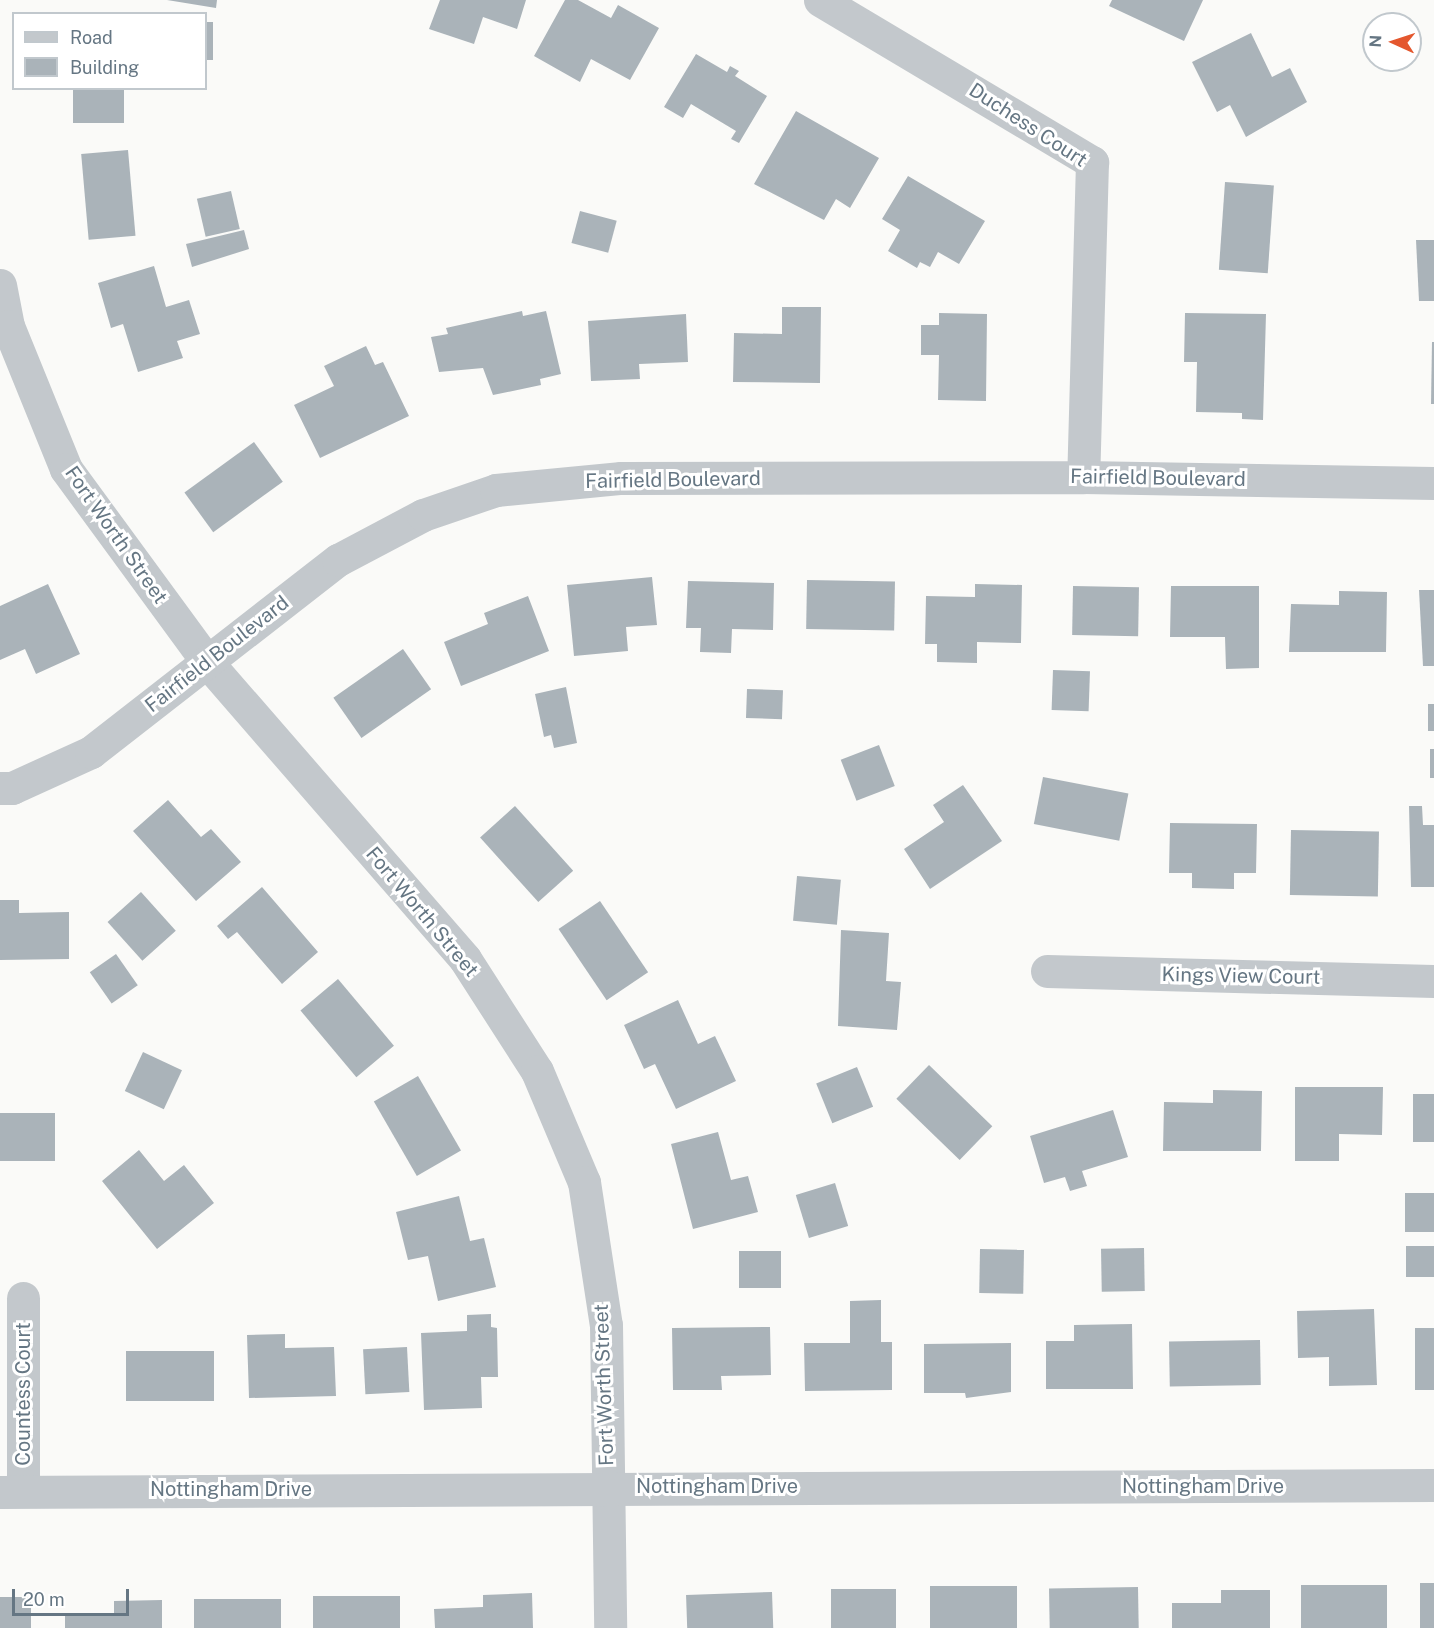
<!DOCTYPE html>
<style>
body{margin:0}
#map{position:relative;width:1434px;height:1628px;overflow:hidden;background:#fafaf8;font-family:"Public Sans",sans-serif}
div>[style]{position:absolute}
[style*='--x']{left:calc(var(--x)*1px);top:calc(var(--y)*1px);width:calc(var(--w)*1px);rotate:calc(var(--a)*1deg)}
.building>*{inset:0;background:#aab3b9;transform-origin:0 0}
.street>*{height:33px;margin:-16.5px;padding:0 16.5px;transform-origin:16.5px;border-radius:16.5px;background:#c3c8cc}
span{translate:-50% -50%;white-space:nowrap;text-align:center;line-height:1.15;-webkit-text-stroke:6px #fff;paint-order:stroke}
.street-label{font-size:20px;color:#657683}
.legend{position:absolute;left:12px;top:12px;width:195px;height:78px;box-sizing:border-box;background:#fff;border:2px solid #c1c8cd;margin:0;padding:8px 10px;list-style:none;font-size:18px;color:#657683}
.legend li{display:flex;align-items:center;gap:12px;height:30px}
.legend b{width:30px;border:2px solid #c1c8cd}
.north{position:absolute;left:1362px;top:12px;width:60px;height:60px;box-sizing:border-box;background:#fff;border:2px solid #c1c8cd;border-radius:50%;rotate:273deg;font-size:16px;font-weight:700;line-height:24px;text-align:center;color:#657683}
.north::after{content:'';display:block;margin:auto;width:21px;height:27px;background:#e4572e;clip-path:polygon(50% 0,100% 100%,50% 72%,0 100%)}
.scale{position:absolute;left:12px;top:1589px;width:117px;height:27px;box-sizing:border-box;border:3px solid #657683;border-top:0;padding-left:8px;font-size:18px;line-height:21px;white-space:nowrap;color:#657683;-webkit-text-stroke:4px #fff;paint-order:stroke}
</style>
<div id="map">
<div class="building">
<div style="clip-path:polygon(167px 0,217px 0,216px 8px)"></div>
<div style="clip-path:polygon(440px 0,526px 0,517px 29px,483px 17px,474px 44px,429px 29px)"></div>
<div style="clip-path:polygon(565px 0,578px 0,611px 18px,618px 5px,659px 28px,630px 80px,591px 59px,580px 82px,534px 56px)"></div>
<div style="clip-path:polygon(1112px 0,1203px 0,1184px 41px,1109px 6px)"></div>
<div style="left:206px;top:22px;width:7px;height:38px"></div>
<div style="clip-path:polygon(1251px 33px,1272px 77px,1290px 68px,1307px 102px,1246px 137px,1230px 105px,1217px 112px,1192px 62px)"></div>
<div style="clip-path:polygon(696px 54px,727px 72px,730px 66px,739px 71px,735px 76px,767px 96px,739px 143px,731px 139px,736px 131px,691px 104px,683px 118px,664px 107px)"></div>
<div style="left:73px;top:88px;width:51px;height:35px"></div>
<div style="clip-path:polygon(796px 111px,879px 158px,850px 208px,836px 199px,824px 220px,754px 184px)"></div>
<div style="left:128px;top:150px;width:86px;height:47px;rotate:85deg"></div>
<div style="clip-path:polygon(908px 176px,985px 221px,959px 264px,938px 252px,930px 267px,920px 262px,917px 268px,888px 251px,900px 230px,882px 219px)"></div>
<div style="left:1225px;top:182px;width:49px;height:88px;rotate:4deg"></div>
<div style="left:231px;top:191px;width:39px;height:35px;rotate:77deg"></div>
<div style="left:580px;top:211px;width:38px;height:33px;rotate:15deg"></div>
<div style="clip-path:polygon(244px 230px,249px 249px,192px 267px,186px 244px)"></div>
<div style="clip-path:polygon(1416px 240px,1434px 240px,1434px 301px,1419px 301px)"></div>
<div style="clip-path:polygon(154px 266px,166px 307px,189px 300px,200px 334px,177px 341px,183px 358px,138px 372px,123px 324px,111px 328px,98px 283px)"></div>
<div style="clip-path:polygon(782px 307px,821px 307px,820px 383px,733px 382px,734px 333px,782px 334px)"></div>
<div style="clip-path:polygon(522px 311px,523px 316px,546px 311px,561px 374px,540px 379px,541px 385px,493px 395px,483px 368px,439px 372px,431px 337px,448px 334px,446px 328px)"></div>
<div style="clip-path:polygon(939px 313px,987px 314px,986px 401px,938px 400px,939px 355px,921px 355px,921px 325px,939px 325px)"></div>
<div style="clip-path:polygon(1185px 313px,1266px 314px,1263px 420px,1242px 419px,1242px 413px,1196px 412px,1197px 362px,1184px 362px)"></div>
<div style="clip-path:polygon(686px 314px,688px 362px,639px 364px,640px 379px,591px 381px,588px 321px)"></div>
<div style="clip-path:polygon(1432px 342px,1434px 342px,1434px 404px,1431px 404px)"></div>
<div style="clip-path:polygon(366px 346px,375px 365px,383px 362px,409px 416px,320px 458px,294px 405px,334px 386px,324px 366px)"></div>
<div style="left:254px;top:442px;width:49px;height:86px;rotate:54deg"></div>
<div style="clip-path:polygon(652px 577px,657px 625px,626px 627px,628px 651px,574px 656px,567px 585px)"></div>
<div style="left:807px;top:580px;width:88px;height:49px;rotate:1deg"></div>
<div style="clip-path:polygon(688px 581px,774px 583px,773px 630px,732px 629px,731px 653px,700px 652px,701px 628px,686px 628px)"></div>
<div style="clip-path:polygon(48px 584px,80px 654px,36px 674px,25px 649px,0 660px,0 606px)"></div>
<div style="clip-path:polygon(975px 584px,1022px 585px,1021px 643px,977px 642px,977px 663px,937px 662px,937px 644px,925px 644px,926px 596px,975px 597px)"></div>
<div style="left:1073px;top:586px;width:66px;height:49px;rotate:1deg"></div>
<div style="clip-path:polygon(1171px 586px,1259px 586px,1259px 668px,1226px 669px,1225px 637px,1170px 637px)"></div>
<div style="clip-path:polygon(1419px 590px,1434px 590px,1434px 666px,1423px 666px)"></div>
<div style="clip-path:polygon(1339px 591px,1387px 592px,1386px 652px,1289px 652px,1291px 604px,1339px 605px)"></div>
<div style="clip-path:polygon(528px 596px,549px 651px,461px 686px,444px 642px,488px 624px,484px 613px)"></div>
<div style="left:403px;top:649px;width:49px;height:85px;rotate:55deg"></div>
<div style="left:1053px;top:670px;width:37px;height:40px;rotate:2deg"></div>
<div style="clip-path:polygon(566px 687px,577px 743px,554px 748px,551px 735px,544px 737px,535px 694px)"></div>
<div style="left:747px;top:689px;width:36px;height:29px;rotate:2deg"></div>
<div style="left:1428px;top:704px;width:6px;height:27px"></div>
<div style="left:879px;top:745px;width:44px;height:41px;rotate:69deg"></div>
<div style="left:1430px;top:749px;width:4px;height:29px"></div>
<div style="left:1043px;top:777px;width:87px;height:48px;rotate:11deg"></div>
<div style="clip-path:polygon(963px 785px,1002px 841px,930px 889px,904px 849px,944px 822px,933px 805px)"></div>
<div style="clip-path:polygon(168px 800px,201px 837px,211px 829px,241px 862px,196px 901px,133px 831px)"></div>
<div style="left:515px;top:806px;width:87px;height:47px;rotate:48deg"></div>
<div style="clip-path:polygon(1409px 806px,1422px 806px,1423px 825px,1434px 825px,1434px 887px,1411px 887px)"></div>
<div style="clip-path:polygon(1170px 823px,1257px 824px,1256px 873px,1234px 873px,1234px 889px,1192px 888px,1192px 873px,1169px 873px)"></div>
<div style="left:1291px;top:830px;width:88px;height:65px;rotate:1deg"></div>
<div style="left:797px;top:876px;width:44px;height:45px;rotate:5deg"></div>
<div style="clip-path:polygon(262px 887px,318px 952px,282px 984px,237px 932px,228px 939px,217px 926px)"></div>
<div style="left:141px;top:892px;width:52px;height:45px;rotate:48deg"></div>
<div style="clip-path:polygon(0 900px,19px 900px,19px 913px,69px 912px,69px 959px,0 960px)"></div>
<div style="left:600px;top:901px;width:86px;height:50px;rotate:56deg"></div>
<div style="clip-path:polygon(841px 930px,889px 933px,886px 981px,901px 982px,897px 1030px,838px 1026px)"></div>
<div style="left:116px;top:954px;width:38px;height:32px;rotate:55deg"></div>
<div style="left:338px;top:979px;width:87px;height:49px;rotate:50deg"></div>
<div style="clip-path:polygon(678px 1000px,698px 1044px,715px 1036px,736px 1081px,676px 1109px,655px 1064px,644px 1069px,624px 1025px)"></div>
<div style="left:143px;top:1052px;width:43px;height:43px;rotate:25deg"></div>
<div style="left:929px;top:1065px;width:88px;height:47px;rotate:44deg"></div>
<div style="left:857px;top:1067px;width:43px;height:44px;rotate:68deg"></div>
<div style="left:418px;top:1076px;width:86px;height:51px;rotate:60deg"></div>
<div style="clip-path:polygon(1295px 1087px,1383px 1087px,1382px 1135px,1339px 1134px,1339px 1161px,1295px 1161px)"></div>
<div style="clip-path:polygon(1213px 1090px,1262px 1091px,1261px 1151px,1163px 1151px,1164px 1102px,1213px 1103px)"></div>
<div style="left:1413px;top:1094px;width:21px;height:48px"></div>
<div style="clip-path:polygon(1113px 1110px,1128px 1157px,1082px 1171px,1087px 1186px,1070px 1191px,1065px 1177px,1044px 1183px,1030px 1136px)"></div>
<div style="left:0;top:1113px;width:55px;height:48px"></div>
<div style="clip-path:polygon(718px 1132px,731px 1180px,748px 1176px,758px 1212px,693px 1229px,671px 1144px)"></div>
<div style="clip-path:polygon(139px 1150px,164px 1181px,184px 1165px,214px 1203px,157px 1249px,102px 1181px)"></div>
<div style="left:835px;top:1183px;width:45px;height:41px;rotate:73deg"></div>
<div style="left:1405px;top:1193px;width:29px;height:39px"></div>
<div style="clip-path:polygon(459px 1196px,470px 1241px,484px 1238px,496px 1287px,438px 1301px,428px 1256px,408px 1260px,396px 1212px)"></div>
<div style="left:1406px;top:1246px;width:28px;height:31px"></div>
<div style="left:1144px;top:1248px;width:43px;height:43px;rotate:89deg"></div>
<div style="left:980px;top:1249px;width:44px;height:44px;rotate:1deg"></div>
<div style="left:739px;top:1251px;width:42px;height:37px"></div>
<div style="clip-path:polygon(881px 1300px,881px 1342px,892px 1342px,892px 1390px,805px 1391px,804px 1343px,850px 1343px,850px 1301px)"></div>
<div style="clip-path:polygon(1374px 1309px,1377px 1385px,1329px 1386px,1329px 1357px,1298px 1358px,1297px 1311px)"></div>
<div style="clip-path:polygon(491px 1314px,491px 1327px,497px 1328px,498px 1377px,481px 1377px,482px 1408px,424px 1410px,421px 1333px,467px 1331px,467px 1315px)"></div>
<div style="clip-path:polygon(1132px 1324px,1133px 1389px,1046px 1389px,1046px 1341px,1074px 1341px,1074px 1325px)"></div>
<div style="clip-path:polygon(770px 1327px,771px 1375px,721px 1376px,722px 1390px,673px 1390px,672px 1328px)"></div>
<div style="left:1415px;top:1328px;width:19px;height:62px"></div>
<div style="clip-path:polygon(285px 1334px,285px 1348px,334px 1347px,336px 1396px,249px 1398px,247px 1335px)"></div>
<div style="left:1260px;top:1340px;width:45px;height:91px;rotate:89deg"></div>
<div style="clip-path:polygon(1011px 1343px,1011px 1392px,966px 1398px,965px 1393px,924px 1393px,924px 1344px)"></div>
<div style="left:407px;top:1347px;width:45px;height:44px;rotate:87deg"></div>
<div style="left:126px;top:1351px;width:88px;height:50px"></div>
<div style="left:1420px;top:1583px;width:14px;height:45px"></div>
<div style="left:1387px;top:1585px;width:43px;height:86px;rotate:90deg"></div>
<div style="left:930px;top:1586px;width:87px;height:42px"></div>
<div style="left:1138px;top:1587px;width:41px;height:89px;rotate:89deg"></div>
<div style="left:831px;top:1589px;width:65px;height:39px"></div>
<div style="clip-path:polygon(1221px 1590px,1270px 1590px,1270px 1628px,1172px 1628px,1172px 1603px,1221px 1603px)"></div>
<div style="left:772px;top:1592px;width:36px;height:86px;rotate:88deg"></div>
<div style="clip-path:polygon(532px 1593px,533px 1628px,435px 1628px,434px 1609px,483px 1607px,483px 1595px)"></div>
<div style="left:400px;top:1596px;width:32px;height:87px;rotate:90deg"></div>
<div style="left:0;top:1597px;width:31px;height:31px"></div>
<div style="left:281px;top:1599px;width:29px;height:87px;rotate:90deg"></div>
<div style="clip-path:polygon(162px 1600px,162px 1628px,65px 1628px,65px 1614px,114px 1614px,114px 1601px)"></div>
</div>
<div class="street">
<div style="--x:820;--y:0;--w:317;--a:30.8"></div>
<div style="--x:1092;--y:162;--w:315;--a:91.6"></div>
<div style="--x:0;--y:285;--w:42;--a:79"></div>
<div style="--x:8;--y:326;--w:154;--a:67.9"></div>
<div style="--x:66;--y:469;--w:239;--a:53.8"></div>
<div style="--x:207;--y:662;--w:393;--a:49"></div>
<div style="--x:465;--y:959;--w:133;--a:57.3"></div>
<div style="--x:537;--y:1071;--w:121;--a:67.1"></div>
<div style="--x:584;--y:1182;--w:145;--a:81.3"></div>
<div style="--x:606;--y:1325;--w:303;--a:89.2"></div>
<div style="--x:0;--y:788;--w:12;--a:0"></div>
<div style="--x:12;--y:788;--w:87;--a:-24.5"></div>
<div style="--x:91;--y:752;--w:313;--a:-37.9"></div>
<div style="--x:338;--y:560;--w:96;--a:-27.9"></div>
<div style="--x:423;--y:515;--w:77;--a:-18.9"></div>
<div style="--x:496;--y:490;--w:126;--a:-5.5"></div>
<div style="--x:621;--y:478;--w:462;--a:-0.1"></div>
<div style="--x:1083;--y:477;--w:351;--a:1"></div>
<div style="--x:1047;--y:971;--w:387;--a:1.5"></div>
<div style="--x:23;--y:1298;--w:193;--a:90"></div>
<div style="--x:0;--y:1492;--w:1434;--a:-0.28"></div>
</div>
<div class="street-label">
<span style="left:1028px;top:125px;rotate:33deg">Duchess Court</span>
<span style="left:1158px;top:478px;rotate:1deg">Fairfield Boulevard</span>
<span style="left:673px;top:480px;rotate:-1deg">Fairfield Boulevard</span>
<span style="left:116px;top:535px;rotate:55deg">Fort Worth Street</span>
<span style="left:217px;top:654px;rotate:-38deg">Fairfield Boulevard</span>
<span style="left:422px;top:912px;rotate:50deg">Fort Worth Street</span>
<span style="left:1241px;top:976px;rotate:1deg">Kings View Court</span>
<span style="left:604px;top:1385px;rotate:-92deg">Fort Worth Street</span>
<span style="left:23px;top:1394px;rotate:-90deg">Countess Court</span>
<span style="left:717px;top:1486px">Nottingham Drive</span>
<span style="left:1203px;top:1486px">Nottingham Drive</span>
<span style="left:231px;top:1489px">Nottingham Drive</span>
</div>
<ul class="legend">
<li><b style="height:8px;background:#c3c8cc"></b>Road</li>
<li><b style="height:16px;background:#aab3b9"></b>Building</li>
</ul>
<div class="north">N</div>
<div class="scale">20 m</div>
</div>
